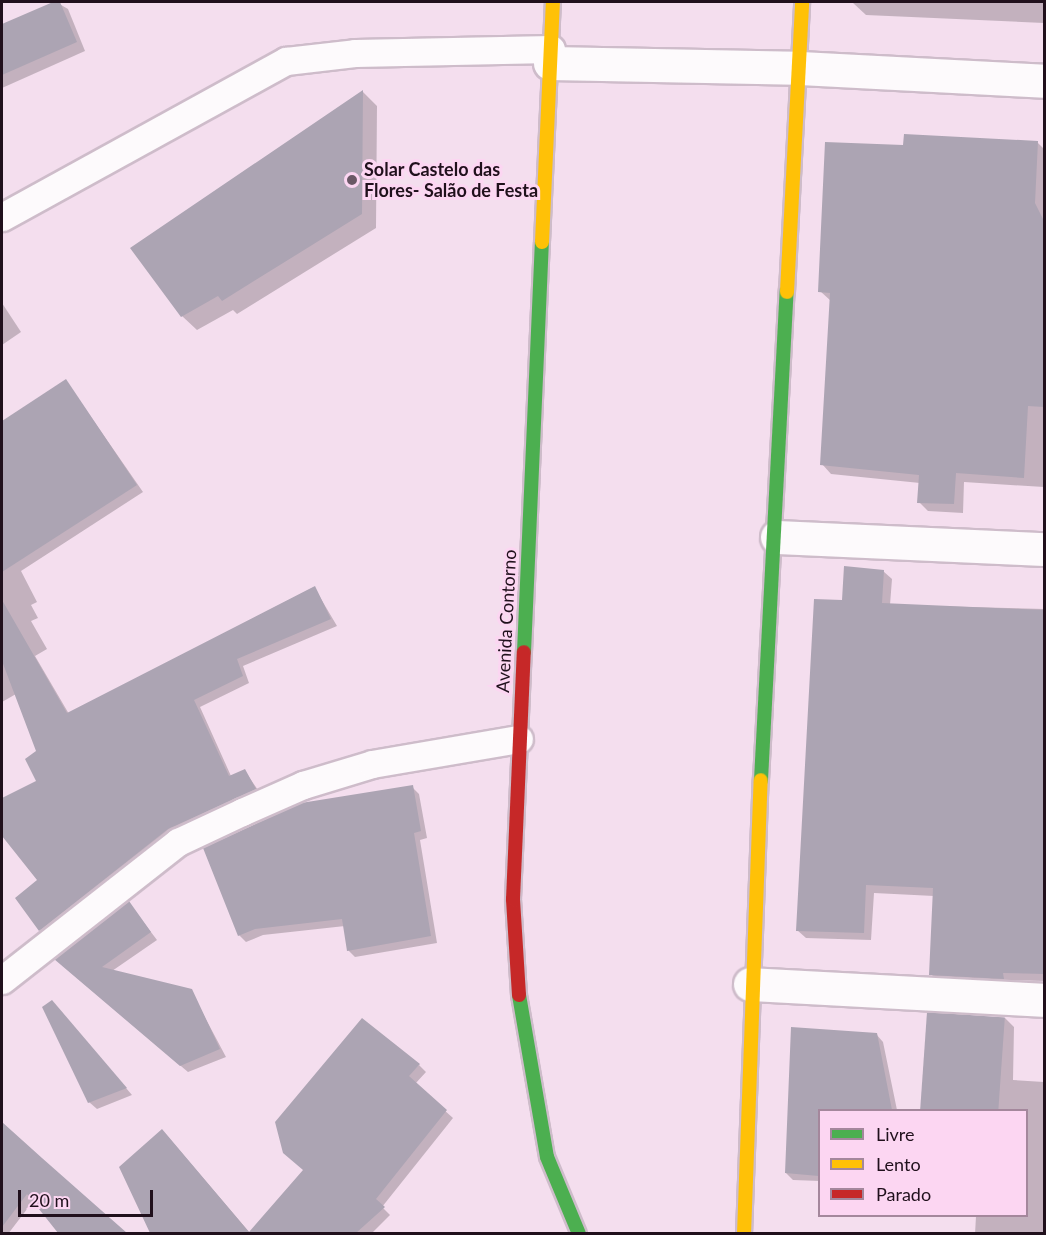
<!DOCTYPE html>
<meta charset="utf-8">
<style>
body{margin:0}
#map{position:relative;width:1046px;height:1235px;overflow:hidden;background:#f4deee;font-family:Lato,sans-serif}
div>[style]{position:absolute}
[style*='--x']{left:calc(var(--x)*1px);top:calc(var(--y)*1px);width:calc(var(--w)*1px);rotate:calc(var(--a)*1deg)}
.shadow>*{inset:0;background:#0003}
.building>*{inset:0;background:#aca4b3;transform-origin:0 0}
.roads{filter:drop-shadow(2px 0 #cebcca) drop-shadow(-2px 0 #cebcca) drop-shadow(0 2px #cebcca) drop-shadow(0 -2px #cebcca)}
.lane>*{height:27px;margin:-13.5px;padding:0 13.5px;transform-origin:13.5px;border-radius:13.5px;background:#fdfafc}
.street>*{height:33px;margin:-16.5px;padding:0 16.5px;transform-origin:16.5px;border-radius:16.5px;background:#fdfafc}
.fast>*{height:14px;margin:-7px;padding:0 7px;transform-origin:7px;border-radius:7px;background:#4caf50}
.slow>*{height:14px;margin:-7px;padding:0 7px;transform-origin:7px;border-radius:7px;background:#ffc107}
.jam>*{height:14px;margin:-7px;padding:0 7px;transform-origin:7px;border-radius:7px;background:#c62828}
.dots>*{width:16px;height:16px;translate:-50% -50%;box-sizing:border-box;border:3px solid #fcd6f2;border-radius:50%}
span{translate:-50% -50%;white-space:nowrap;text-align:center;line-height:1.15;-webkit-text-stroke:6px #fcd6f2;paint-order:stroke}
.poi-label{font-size:18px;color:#20101c;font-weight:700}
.left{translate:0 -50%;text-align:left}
.street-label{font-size:18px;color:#20101c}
.frame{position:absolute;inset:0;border:3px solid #20101c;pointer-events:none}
.legend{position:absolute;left:818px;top:1109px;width:210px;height:108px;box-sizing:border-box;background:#fcd6f2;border:2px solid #a4879c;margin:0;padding:8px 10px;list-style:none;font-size:18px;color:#20101c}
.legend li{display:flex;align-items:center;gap:12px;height:30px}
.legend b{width:30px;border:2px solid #a4879c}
.scale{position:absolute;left:18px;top:1190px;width:135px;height:27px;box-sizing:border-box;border:3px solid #20101c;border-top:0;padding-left:8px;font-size:18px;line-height:21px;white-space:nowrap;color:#20101c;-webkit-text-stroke:4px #fcd6f2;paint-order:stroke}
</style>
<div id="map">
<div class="shadow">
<div style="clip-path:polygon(56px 2px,68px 9px,85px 51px,2px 88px,2px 26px)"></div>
<div style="clip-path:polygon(852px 2px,1044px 2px,1044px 23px,866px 15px)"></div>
<div style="clip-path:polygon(363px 92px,377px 106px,376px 228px,237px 314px,233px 310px,197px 330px,182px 316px)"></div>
<div style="clip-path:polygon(1037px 142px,1044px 149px,1044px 487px,964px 482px,963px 513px,928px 511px,919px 502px,920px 483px,831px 474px,822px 464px,831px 301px,820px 291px,904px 147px)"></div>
<div style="clip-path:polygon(2px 303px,21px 332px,2px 345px)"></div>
<div style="clip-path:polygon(66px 381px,143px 492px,21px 571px,37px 602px,31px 605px,38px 618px,31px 621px,47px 649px,35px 656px,69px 714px,314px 587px,337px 626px,243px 666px,249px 683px,200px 707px,231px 776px,245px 771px,262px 796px,47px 937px,40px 930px,171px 768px,38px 752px,16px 694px,2px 702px,2px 423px)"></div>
<div style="clip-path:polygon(883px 571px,892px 579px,890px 605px,1044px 609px,1044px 981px,1011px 980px,1011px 986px,939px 983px,931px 974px,934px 896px,874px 893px,871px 940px,806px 938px,797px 930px,844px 601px)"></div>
<div style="clip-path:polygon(412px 787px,419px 794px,427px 838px,420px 840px,437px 943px,355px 957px,348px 950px,345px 926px,263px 935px,246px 942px,239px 935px)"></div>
<div style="clip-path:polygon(129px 903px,157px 940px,112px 971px,191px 991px,226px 1057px,188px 1072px,63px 966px)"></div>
<div style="clip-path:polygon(59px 1009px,132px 1095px,97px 1109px,89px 1102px)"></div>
<div style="clip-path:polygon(929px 1014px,1005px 1018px,1014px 1027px,1013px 1080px,1044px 1082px,1044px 1234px,975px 1234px,976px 1216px,1026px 1216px,1026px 1110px,924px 1110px)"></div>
<div style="clip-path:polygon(793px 1029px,876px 1034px,883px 1042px,897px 1110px,820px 1110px,820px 1181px,793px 1180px,786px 1173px)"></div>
<div style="clip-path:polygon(419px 1065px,426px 1072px,415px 1084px,453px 1118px,382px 1207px,390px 1215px,371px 1234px,152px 1234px,120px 1167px,169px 1138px,250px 1233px,305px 1171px)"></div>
<div style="clip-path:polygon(2px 1124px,124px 1234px,60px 1234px,34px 1200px,8px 1234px,2px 1234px)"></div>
</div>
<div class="building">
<div style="clip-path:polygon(53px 2px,60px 2px,77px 42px,2px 75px,2px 24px)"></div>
<div style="clip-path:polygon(363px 90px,362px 214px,222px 301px,218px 296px,181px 317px,130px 248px)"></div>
<div style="clip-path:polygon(904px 134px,1038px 141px,1035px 203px,1044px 221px,1044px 407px,1028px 406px,1024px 478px,956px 473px,954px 504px,917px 503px,919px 475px,820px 465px,830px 293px,818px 292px,825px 142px,903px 145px)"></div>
<div style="clip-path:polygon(66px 379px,137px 485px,2px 572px,2px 421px)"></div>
<div style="clip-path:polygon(844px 566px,884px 570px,882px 603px,1044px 610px,1044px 974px,1003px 973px,1004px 979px,929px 975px,933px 888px,866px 885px,864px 933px,796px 931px,814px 599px,842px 600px)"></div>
<div style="clip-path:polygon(315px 586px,331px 619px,237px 659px,243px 676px,194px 700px,229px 776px,245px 769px,256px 789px,168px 829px,39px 931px,15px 898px,37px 880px,2px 836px,2px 798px,36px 781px,25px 759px,36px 751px,2px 661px,2px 600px,67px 713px)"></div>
<div style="clip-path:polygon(413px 785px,421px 831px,414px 833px,431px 936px,347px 951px,342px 919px,255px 929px,238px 936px,203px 848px,301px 803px)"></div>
<div style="clip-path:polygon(129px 901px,151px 932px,102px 967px,192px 989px,220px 1049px,180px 1066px,54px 959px)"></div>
<div style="clip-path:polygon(52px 1000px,127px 1088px,88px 1103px,42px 1007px)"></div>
<div style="left:927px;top:1012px;width:78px;height:98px;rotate:4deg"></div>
<div style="clip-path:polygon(362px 1018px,420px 1064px,409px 1076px,447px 1110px,376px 1199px,385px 1207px,356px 1233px,150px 1233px,119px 1167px,162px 1129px,249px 1232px,303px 1170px,283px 1153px,275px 1122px)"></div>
<div style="clip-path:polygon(791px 1027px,877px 1033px,892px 1110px,819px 1110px,819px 1176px,785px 1173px)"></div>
<div style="clip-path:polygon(2px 1122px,42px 1158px,127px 1233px,58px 1233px,27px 1194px,2px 1227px)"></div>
</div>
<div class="roads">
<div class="lane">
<div style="--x:2;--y:217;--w:324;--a:-28.8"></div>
<div style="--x:286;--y:61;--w:69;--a:-6.6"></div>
<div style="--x:355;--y:53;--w:196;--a:-1.2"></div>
<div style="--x:2;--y:980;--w:224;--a:-38.1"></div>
<div style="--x:178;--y:842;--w:71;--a:-25.1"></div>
<div style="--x:242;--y:812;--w:67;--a:-23.9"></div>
<div style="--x:303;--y:785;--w:72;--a:-16.9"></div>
<div style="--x:372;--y:764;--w:149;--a:-9.7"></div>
</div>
<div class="street">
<div style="--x:550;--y:63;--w:250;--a:1.1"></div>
<div style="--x:800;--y:68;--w:244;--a:3"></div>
<div style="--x:777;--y:537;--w:267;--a:2.6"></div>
<div style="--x:750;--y:984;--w:294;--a:3.1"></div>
</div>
<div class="fast">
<div style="--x:524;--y:652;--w:410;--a:-87.5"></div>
<div style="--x:761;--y:780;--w:489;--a:-87"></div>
<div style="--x:519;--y:995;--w:164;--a:80.2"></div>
<div style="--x:547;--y:1157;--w:83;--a:67.4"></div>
</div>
<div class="slow">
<div style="--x:542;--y:242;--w:240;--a:-87.4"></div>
<div style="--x:787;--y:292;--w:290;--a:-87"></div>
<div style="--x:744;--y:1234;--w:454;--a:-87.9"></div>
</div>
<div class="jam">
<div style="--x:519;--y:995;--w:96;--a:-93.6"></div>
<div style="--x:513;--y:899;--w:247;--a:-87.5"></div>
</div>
</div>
<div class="dots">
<div style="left:352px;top:180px;background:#6a5866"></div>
</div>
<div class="poi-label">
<span class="left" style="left:364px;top:180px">Solar Castelo das<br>Flores- Salão de Festa</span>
</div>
<div class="street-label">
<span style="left:506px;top:621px;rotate:-87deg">Avenida Contorno</span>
</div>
<div class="frame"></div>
<ul class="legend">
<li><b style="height:8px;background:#4caf50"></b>Livre</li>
<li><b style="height:8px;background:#ffc107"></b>Lento</li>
<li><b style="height:8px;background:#c62828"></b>Parado</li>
</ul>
<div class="scale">20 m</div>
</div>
